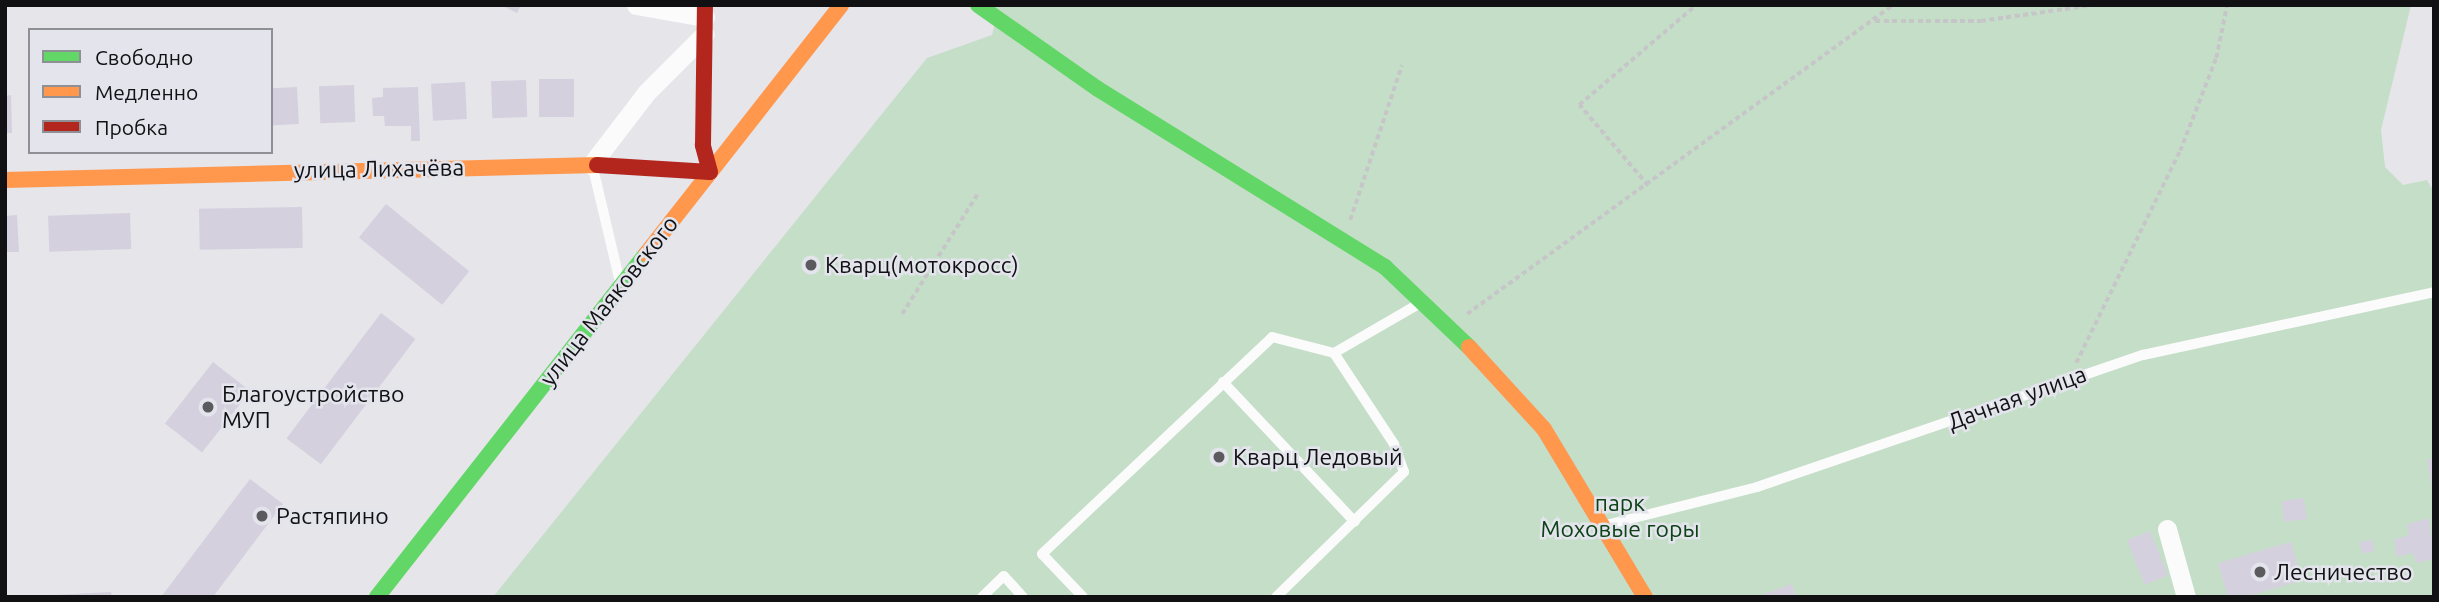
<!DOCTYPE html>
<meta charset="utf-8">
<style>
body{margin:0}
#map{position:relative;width:2439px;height:602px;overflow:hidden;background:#e5e5ea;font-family:Ubuntu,sans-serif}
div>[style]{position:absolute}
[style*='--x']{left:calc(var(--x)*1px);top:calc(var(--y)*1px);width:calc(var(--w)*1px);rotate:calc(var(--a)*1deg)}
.green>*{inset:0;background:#c5dec8}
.building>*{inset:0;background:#d5d0de;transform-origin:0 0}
.path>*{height:3.5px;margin-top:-1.75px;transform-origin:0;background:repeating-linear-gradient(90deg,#c6c6c8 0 5px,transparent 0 8.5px)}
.lane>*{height:10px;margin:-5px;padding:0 5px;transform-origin:5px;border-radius:5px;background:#fbfbfc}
.street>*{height:19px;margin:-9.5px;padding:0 9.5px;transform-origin:9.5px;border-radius:9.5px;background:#fbfbfc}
.fast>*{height:16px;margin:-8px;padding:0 8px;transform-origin:8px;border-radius:8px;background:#63d668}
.slow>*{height:16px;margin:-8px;padding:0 8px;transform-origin:8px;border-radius:8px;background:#ff974d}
.jam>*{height:16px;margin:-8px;padding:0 8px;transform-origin:8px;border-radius:8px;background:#b3261e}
.dots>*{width:19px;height:19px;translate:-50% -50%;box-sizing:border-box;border:4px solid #e3e4ec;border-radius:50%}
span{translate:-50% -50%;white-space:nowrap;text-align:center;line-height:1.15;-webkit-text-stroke:5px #e3e4ec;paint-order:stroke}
.street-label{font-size:23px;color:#111114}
.poi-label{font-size:23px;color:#111114}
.left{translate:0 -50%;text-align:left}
.park-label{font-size:23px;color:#0c4216}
.frame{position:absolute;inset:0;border:7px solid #111114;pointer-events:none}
.legend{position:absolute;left:28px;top:28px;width:245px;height:126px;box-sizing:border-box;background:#e3e4ec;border:2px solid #8f9096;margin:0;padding:9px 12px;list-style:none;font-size:21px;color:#111114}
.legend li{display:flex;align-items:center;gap:14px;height:35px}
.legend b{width:35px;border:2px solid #8f9096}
</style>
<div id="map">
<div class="green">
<div style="clip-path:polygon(978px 5px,2411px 5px,2381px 130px,2385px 167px,2403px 185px,2427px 180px,2434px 192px,2434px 597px,493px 597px,927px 58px,992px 35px,997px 15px)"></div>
</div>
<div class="building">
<div style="clip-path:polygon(501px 5px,521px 5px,517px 13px)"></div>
<div style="left:539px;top:79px;width:35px;height:38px"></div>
<div style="left:526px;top:80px;width:37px;height:35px;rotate:88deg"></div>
<div style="left:465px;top:82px;width:37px;height:34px;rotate:87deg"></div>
<div style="left:354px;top:85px;width:37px;height:35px;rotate:88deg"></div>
<div style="left:297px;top:87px;width:37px;height:26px;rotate:87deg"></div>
<div style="clip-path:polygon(418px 87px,420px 141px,411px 141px,411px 126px,385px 126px,384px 116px,373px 116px,372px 98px,383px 97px,383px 88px)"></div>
<div style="clip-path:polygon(11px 95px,12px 133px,5px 133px,5px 96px)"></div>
<div style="left:386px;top:204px;width:107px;height:43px;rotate:39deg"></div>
<div style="left:302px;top:207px;width:41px;height:103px;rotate:89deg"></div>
<div style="left:130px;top:213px;width:36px;height:82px;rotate:88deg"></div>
<div style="clip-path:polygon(17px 215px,19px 252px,5px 252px,5px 216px)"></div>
<div style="left:381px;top:313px;width:43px;height:157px;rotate:37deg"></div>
<div style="left:213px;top:362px;width:47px;height:78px;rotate:38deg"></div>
<div style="clip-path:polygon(2434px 458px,2434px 489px,2432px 489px,2427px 460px)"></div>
<div style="clip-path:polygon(250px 479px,283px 504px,213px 597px,161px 597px)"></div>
<div style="left:2304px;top:498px;width:21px;height:23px;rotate:82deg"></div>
<div style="clip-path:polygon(2429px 518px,2434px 559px,2416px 563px,2413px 553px,2397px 557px,2394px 540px,2409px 535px,2407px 524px)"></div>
<div style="left:2150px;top:531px;width:48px;height:25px;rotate:68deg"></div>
<div style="clip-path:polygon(2373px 540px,2374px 552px,2362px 553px,2359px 542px)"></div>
<div style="left:2291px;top:542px;width:40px;height:76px;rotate:74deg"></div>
<div style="clip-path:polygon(1792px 584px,1796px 597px,1758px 597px,1758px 596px)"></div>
<div style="clip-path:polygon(111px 592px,112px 597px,54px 597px,54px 595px)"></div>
</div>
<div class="path">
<div style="--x:1875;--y:21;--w:106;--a:0"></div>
<div style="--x:1981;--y:21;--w:112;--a:-8.2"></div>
<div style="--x:1648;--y:186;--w:106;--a:-130.4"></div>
<div style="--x:1579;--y:105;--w:154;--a:-40.5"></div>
<div style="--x:1350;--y:220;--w:163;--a:-71.5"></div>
<div style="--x:902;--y:314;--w:141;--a:-57.8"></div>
<div style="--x:1467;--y:314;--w:526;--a:-35.96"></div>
<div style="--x:2076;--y:363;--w:236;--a:-63.9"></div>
<div style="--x:2180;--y:151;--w:100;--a:-68.8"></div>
<div style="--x:2216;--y:58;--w:54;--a:-78.3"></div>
</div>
<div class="lane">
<div style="--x:593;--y:168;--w:117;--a:76.7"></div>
<div style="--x:1223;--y:382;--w:192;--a:46.7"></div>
<div style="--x:1606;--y:525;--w:156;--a:-14.1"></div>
<div style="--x:1757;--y:487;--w:408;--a:-18.9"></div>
<div style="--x:2143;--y:355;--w:298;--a:-12.2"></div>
<div style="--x:982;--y:597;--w:30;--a:-44"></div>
<div style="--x:1004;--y:576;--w:28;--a:48"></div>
<div style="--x:1083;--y:597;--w:59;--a:-133.6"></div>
<div style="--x:1042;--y:554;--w:316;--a:-43.3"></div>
<div style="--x:1272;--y:337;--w:64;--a:14.5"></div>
<div style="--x:1334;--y:353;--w:102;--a:-30.1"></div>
<div style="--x:1276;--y:597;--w:179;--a:-44.3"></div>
<div style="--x:1404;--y:472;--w:30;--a:-110"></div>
<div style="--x:1394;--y:444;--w:109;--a:-123.4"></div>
</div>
<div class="street">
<div style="--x:636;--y:5;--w:70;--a:9.9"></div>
<div style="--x:591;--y:165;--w:91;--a:-52.6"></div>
<div style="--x:646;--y:93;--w:83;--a:-45"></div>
<div style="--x:2167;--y:529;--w:71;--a:74.4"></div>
</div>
<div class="fast">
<div style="--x:978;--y:5;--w:146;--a:35"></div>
<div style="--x:1098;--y:89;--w:338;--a:31.8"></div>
<div style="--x:1385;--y:267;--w:116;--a:43.6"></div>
<div style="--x:377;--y:597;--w:436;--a:-51.9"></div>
</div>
<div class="slow">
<div style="--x:5;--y:180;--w:592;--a:-1.45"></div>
<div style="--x:646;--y:254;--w:316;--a:-51.9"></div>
<div style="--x:1469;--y:347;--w:111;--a:47.6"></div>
<div style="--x:1544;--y:429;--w:196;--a:59"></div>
</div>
<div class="jam">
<div style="--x:597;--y:165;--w:113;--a:3.5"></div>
<div style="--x:710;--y:172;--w:28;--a:-105"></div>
<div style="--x:703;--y:145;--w:140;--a:-89.2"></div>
</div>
<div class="dots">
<div style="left:811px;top:265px;background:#5b5b5f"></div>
<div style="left:208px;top:407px;background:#5b5b5f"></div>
<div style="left:1219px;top:457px;background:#5b5b5f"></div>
<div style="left:262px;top:516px;background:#5b5b5f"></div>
<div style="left:2260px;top:572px;background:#5b5b5f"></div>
</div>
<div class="street-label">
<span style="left:379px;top:169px;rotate:-1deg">улица Лихачёва</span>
<span style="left:609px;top:301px;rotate:-52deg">улица Маяковского</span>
<span style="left:2017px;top:398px;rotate:-20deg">Дачная улица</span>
</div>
<div class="poi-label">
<span class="left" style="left:825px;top:265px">Кварц(мотокросс)</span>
<span class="left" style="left:222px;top:407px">Благоустройство<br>МУП</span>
<span class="left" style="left:1233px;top:457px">Кварц Ледовый</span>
<span class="left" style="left:276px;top:516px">Растяпино</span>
<span class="left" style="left:2274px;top:572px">Лесничество</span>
</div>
<div class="park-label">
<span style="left:1620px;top:516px">парк<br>Моховые горы</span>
</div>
<div class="frame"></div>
<ul class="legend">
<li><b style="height:9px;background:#63d668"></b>Свободно</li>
<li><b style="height:9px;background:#ff974d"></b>Медленно</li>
<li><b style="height:9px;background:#b3261e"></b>Пробка</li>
</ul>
</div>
